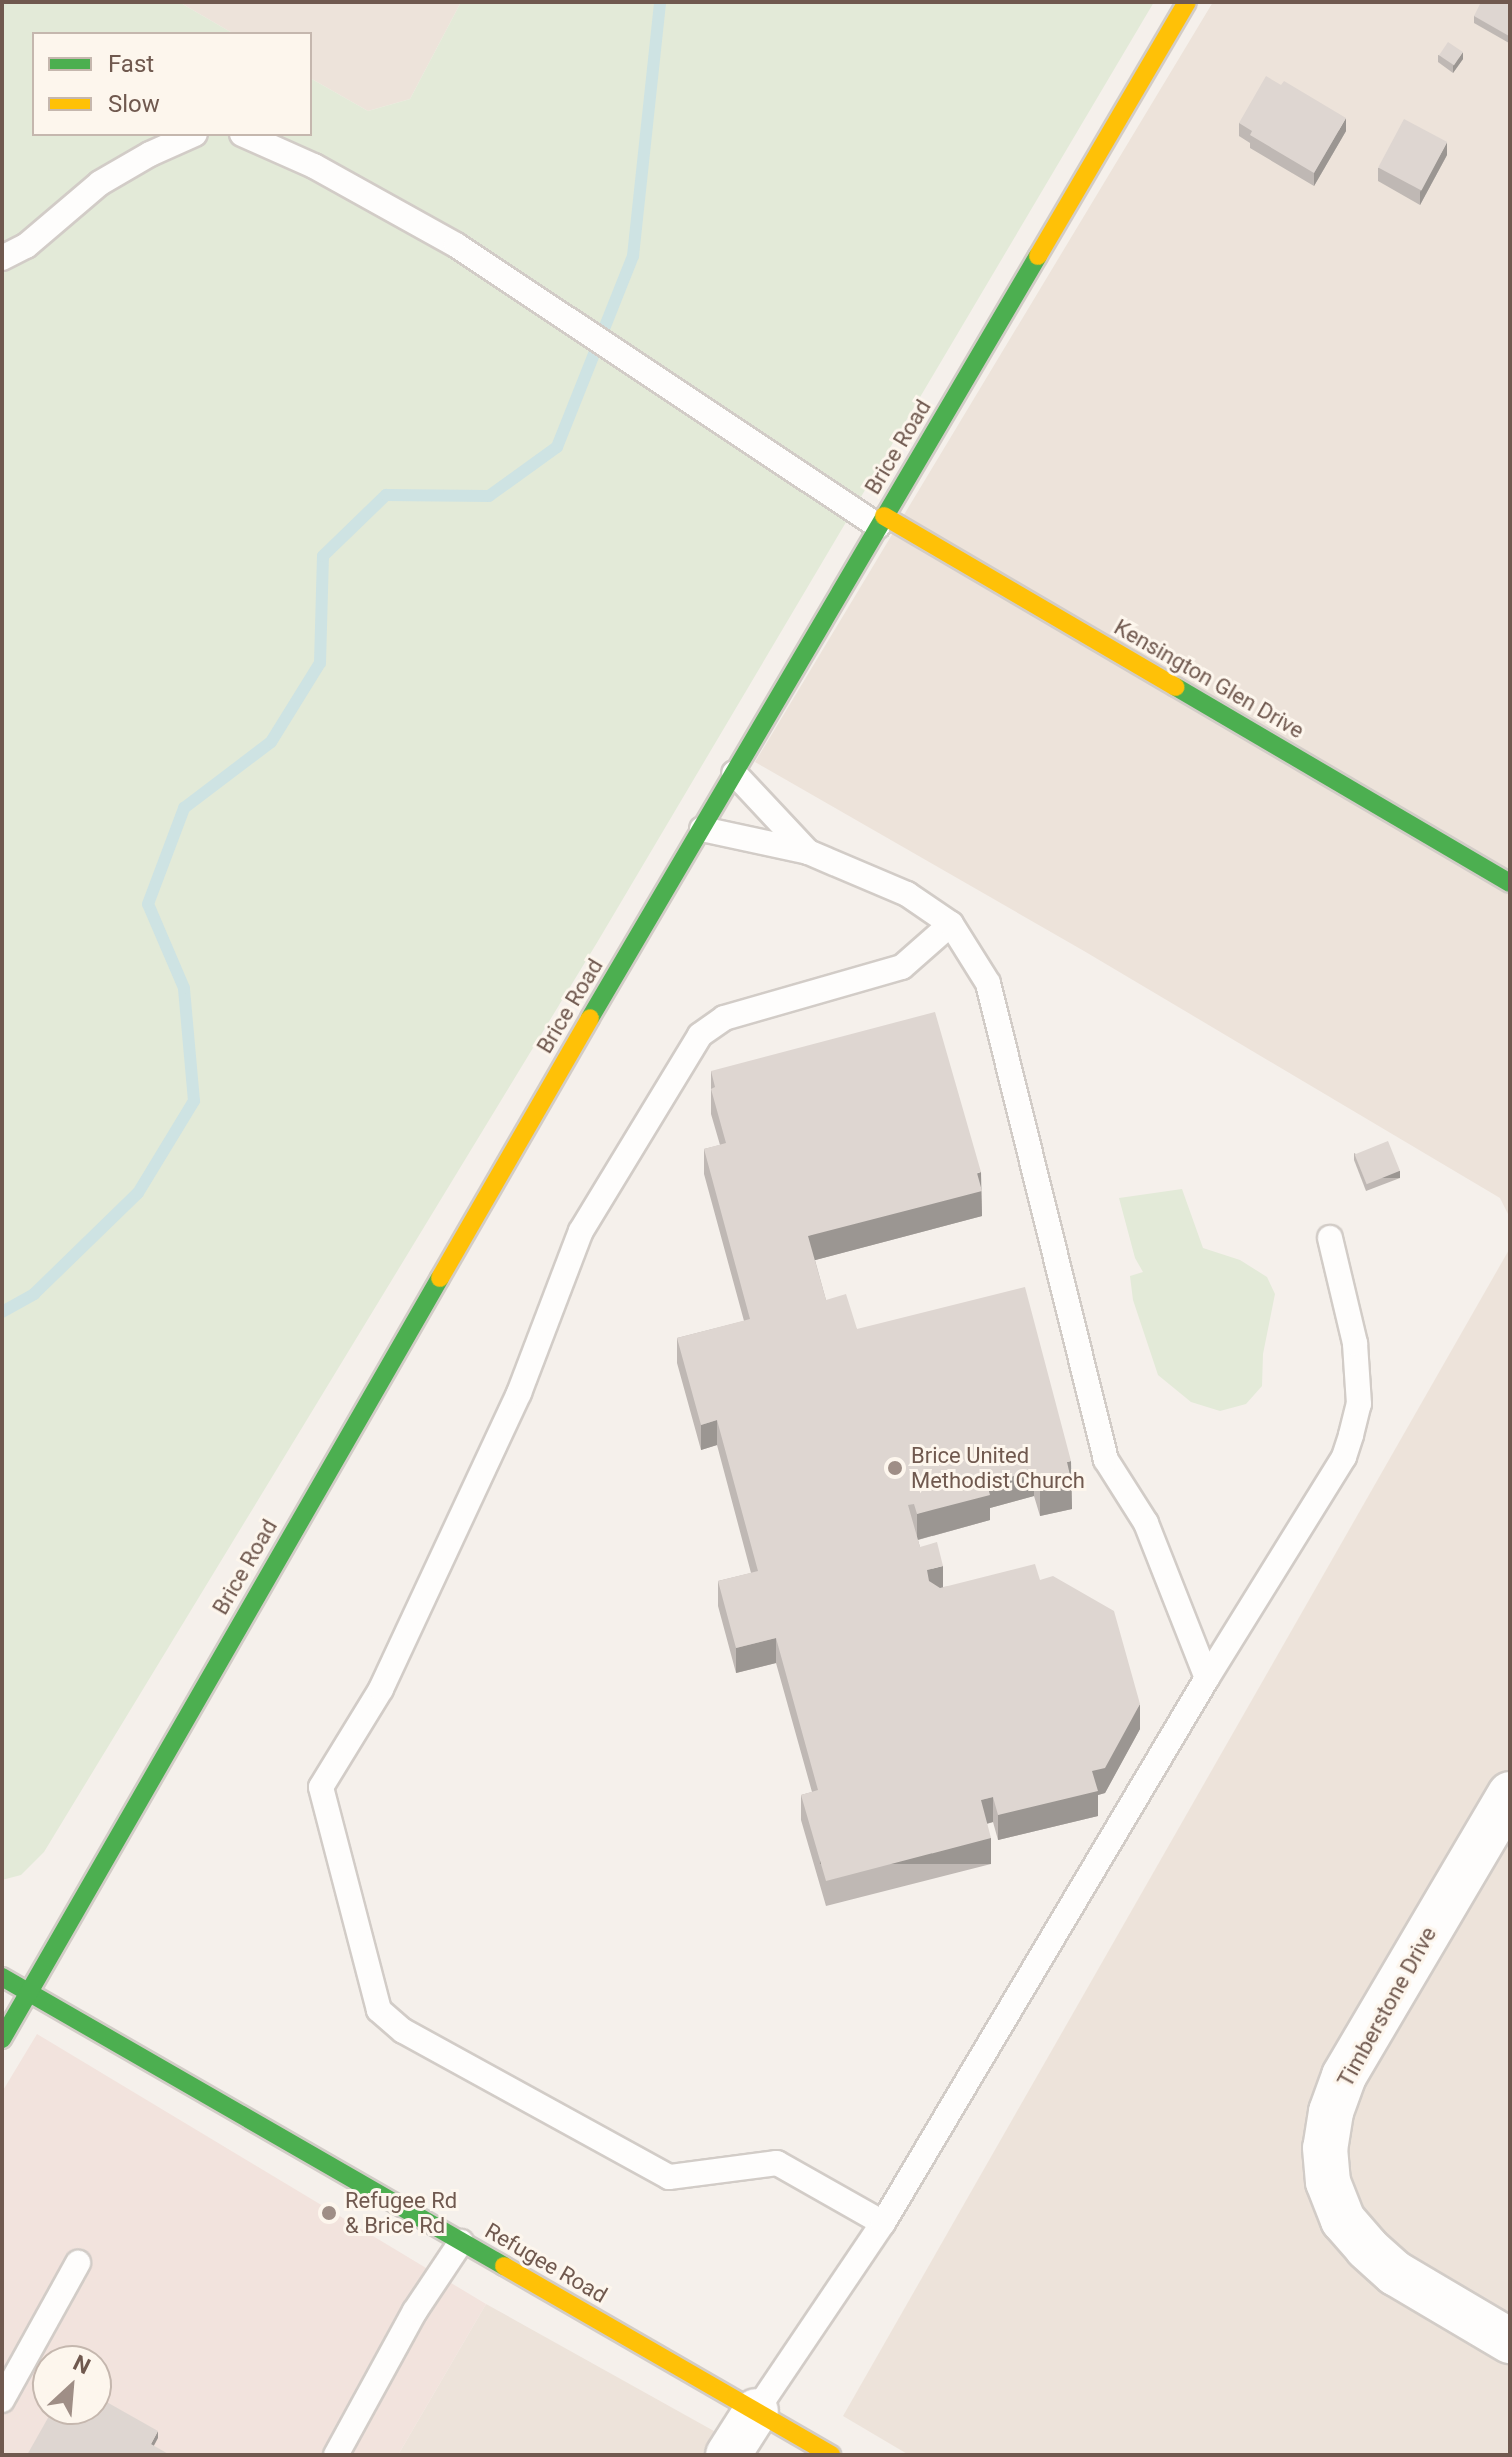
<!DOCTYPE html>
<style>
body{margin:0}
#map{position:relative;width:1512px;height:2457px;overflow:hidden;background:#f5f0eb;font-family:Roboto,sans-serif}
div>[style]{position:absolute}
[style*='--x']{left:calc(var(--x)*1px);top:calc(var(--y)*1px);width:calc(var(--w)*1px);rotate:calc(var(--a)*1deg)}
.residential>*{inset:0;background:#ede3da}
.commercial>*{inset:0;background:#f2e3dd}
.green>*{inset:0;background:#e3ead8}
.stream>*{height:12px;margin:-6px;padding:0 6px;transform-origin:6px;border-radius:6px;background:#cee3e3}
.roads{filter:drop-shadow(2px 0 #d2ccc7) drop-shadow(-2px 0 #d2ccc7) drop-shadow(0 2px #d2ccc7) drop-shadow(0 -2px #d2ccc7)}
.lane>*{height:24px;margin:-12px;padding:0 12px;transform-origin:12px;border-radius:12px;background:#fefdfc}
.street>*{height:44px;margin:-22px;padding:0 22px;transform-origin:22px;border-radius:22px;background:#fefdfc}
.fast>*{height:18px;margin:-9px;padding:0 9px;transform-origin:9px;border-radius:9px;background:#4caf50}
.slow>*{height:18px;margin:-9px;padding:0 9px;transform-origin:9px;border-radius:9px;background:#ffc107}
.wall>*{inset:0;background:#bfb8b4}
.shaded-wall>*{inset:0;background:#9b9692;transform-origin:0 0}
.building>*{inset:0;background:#ded6d1;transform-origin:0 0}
.dots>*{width:22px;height:22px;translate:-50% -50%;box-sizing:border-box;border:4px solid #fdf6ed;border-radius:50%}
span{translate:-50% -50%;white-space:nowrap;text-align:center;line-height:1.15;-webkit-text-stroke:6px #fdf6ed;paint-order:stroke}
.street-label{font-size:22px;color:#70594f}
.poi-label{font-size:22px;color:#70594f}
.left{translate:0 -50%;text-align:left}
.frame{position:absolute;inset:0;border:4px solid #70594f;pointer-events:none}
.legend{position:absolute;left:32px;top:32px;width:280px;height:104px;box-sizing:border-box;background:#fdf6ed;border:2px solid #c5b7ae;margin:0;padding:10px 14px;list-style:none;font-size:24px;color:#70594f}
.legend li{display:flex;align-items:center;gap:16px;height:40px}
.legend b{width:40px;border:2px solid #c5b7ae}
.north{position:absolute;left:32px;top:2345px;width:80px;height:80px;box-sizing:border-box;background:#fdf6ed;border:2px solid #c5b7ae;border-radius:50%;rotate:26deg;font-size:22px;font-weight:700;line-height:32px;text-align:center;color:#70594f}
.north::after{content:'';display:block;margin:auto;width:28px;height:36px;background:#9f8e86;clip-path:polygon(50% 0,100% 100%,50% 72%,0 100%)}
</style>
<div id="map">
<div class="residential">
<div style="clip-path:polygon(179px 2px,461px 2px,410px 99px,368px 111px,310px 78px,310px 34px,234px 34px)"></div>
<div style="clip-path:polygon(1213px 2px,1510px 2px,1510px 1218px,1500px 1198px,1084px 951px,755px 762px)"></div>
<div style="clip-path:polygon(1510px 1248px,1510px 2455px,909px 2455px,843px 2416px)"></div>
<div style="clip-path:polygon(486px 2304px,757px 2455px,398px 2455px)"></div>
</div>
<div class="commercial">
<div style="clip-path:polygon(evenodd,37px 2034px,486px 2304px,398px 2455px,2px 2455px,2px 2092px,37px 2034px,48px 2361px,96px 2361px,96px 2409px,48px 2409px,48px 2361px)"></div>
</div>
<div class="green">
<div style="clip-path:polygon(2px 2px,179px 2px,234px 34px,34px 34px,34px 134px,310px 134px,310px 78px,368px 111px,410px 99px,461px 2px,1154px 2px,598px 941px,44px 1852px,21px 1875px,2px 1880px)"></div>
<div style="clip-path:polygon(1182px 1189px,1203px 1248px,1240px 1260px,1267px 1277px,1275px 1294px,1263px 1354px,1262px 1386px,1246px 1404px,1220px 1411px,1191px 1402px,1158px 1375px,1133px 1300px,1130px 1276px,1143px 1272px,1135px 1258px,1119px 1198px)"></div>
</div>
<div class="stream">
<div style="--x:2;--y:1312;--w:37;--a:-29"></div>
<div style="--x:34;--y:1294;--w:145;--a:-44.2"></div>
<div style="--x:138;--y:1193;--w:108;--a:-58.7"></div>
<div style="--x:194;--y:1101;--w:113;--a:-95.1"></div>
<div style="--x:184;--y:988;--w:91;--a:-113.2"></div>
<div style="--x:148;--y:904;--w:103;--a:-69.4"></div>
<div style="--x:184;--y:808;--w:109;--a:-37.2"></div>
<div style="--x:271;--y:742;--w:93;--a:-58.2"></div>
<div style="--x:320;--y:663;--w:107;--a:-88.4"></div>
<div style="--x:323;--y:556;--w:88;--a:-44.1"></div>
<div style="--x:386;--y:495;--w:103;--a:0.6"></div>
<div style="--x:489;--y:496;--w:84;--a:-35.8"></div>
<div style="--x:557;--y:447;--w:206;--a:-68.3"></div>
<div style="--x:633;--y:256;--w:255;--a:-83.9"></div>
</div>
<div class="roads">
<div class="lane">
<div style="--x:242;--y:134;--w:79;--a:24"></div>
<div style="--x:314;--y:166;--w:162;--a:29.1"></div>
<div style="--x:456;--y:245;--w:507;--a:33.66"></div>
<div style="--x:2;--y:258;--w:27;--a:-27"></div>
<div style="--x:26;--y:246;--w:97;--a:-40.4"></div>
<div style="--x:100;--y:183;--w:58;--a:-30.1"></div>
<div style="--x:150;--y:154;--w:49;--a:-24"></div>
<div style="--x:702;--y:829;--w:108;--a:12.2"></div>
<div style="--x:808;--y:852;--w:108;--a:-133.1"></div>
<div style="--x:1207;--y:1678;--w:260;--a:-58.2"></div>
<div style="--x:1344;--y:1457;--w:23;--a:-72"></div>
<div style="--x:1351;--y:1435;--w:32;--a:-76"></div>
<div style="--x:1359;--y:1404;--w:61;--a:-93.8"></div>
<div style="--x:1355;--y:1343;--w:108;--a:-103.4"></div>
<div style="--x:883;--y:2223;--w:122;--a:-150.5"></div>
<div style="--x:777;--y:2163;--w:109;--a:172.6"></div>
<div style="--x:669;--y:2177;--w:303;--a:-151.2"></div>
<div style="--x:403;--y:2031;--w:32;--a:-139"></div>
<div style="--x:379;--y:2010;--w:230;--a:-104.6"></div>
<div style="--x:321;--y:1787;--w:115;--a:-58.5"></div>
<div style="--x:381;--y:1689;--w:327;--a:-65"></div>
<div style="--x:519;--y:1393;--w:173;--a:-69.1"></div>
<div style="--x:581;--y:1231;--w:229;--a:-58.7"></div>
<div style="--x:700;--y:1035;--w:29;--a:-35"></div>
<div style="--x:724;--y:1018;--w:185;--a:-16"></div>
<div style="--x:902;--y:967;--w:65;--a:-41.3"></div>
<div style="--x:2;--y:2400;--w:157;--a:-61"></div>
<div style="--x:756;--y:2411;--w:227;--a:-56"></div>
<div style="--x:883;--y:2223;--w:634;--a:-59.27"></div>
<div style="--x:1207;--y:1678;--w:167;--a:-111.5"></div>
<div style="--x:1146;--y:1523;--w:75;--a:-122.4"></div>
<div style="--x:1106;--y:1460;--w:491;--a:-103.9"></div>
<div style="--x:988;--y:983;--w:70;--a:-122.1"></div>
<div style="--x:951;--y:924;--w:53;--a:-145.7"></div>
<div style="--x:907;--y:894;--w:108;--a:-157"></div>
<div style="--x:336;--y:2455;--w:164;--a:-61.3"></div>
<div style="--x:415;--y:2311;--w:83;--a:-56.3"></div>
</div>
<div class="street">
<div style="--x:1510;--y:1794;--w:327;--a:120.5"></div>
<div style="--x:1344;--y:2076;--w:38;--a:110"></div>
<div style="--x:1331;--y:2112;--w:36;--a:99"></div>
<div style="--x:1325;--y:2148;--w:34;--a:85"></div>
<div style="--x:1328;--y:2182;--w:41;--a:68.5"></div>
<div style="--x:1343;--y:2220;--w:37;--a:49"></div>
<div style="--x:1367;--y:2248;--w:38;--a:42"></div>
<div style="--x:1395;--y:2273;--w:134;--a:30.6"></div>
<div style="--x:728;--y:2455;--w:52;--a:-57.5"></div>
</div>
<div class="fast">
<div style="--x:1176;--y:687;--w:387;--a:30.4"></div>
<div style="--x:590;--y:1018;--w:884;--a:-59.55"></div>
<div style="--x:2;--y:1977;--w:579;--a:29.93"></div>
<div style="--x:2;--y:2039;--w:878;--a:-60.08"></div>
</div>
<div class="slow">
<div style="--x:1038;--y:256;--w:294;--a:-59.6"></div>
<div style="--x:884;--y:516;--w:338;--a:30.4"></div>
<div style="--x:440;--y:1278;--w:300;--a:-60"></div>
<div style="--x:504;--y:2266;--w:378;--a:30"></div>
</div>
</div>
<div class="wall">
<div style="clip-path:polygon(1510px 2px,1509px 43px,1474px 23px,1474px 16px)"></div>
<div style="clip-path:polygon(1438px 55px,1463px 59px,1453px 73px,1438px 62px)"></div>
<div style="clip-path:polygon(1239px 123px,1346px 131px,1314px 186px,1250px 148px,1250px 143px,1239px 136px)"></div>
<div style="clip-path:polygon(1447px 155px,1420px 205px,1378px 181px,1378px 168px)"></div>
<div style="clip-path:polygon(711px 1071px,981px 1185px,982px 1216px,815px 1260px,826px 1300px,857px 1329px,1071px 1479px,1072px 1509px,1040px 1516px,1034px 1496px,990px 1508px,990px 1520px,918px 1540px,920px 1547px,943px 1587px,1040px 1580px,1140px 1729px,1105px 1793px,1098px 1795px,1098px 1816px,998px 1840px,993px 1822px,987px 1824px,991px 1864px,826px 1906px,801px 1820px,801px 1795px,812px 1792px,776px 1663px,736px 1673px,718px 1606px,718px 1581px,751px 1573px,717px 1445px,701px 1450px,677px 1363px,677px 1338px,744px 1321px,704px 1174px,704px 1149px,720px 1145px,711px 1114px)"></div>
<div style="clip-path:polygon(1354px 1153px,1400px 1178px,1366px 1191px,1354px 1160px)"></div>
</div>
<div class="shaded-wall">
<div style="clip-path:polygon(1463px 52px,1463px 59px,1453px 73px,1453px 66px)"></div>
<div style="clip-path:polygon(1346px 118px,1346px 131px,1314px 186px,1314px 173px)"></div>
<div style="clip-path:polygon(1447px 142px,1447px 155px,1420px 205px,1420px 192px)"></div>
<div style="left:1400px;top:1171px;width:7px;height:36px;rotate:90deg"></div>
<div style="clip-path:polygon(981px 1172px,982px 1216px,808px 1262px,808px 1236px)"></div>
<div style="clip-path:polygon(717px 1420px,717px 1445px,701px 1450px,701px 1425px)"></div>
<div style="clip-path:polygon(1071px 1461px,1072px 1509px,1040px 1516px,1040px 1490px,1067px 1462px)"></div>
<div style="clip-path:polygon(1034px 1470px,1034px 1496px,990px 1508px,990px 1520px,917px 1540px,917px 1514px,987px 1484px)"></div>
<div style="clip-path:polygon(943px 1566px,943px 1591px,927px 1595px,927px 1570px)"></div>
<div style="clip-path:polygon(776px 1638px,776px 1663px,736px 1673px,736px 1648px)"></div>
<div style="clip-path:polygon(1140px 1704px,1140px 1729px,1105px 1793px,1098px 1795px,1098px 1816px,998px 1840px,998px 1815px,1092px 1771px)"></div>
<div style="clip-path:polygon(993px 1797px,993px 1822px,981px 1825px,981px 1800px)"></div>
<div style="left:991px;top:1838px;width:26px;height:171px;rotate:90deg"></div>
<div style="clip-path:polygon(158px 2431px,158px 2438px,151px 2451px,151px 2444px)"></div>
</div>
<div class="building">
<div style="clip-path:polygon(1481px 2px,1510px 2px,1510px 34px,1509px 36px,1474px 16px)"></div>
<div style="left:1448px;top:42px;width:18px;height:16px;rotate:34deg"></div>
<div style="clip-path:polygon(1266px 76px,1281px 85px,1284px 81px,1346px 118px,1314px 173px,1250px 135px,1252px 131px,1239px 123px)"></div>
<div style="left:1404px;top:119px;width:49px;height:55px;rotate:28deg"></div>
<div style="clip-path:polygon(935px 1012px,981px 1172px,977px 1173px,982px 1191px,808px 1236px,826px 1300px,846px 1294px,857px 1329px,1025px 1287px,1071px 1461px,1067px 1462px,1072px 1484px,1040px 1490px,1034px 1470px,987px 1484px,990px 1495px,917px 1514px,914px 1504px,908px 1505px,920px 1547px,937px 1542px,943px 1566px,927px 1570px,929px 1581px,940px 1588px,1035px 1564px,1040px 1580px,1053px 1576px,1114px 1611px,1140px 1704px,1105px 1768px,1092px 1771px,1098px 1791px,998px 1815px,993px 1797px,981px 1800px,991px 1838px,826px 1881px,801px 1795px,818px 1790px,776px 1638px,736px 1648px,718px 1581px,758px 1571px,717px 1420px,701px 1425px,677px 1338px,750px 1319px,704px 1149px,726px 1143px,711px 1089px,715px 1087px,711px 1071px)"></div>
<div style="left:1388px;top:1141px;width:32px;height:36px;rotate:68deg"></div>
<div style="clip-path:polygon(96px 2396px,158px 2431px,151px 2444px,170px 2455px,27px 2455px,53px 2409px,96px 2409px)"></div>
</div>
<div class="dots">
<div style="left:895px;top:1468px;background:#9f8e86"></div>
<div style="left:329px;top:2213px;background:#9f8e86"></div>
</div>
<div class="street-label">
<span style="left:898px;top:447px;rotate:-59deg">Brice Road</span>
<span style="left:1209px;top:679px;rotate:30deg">Kensington Glen Drive</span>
<span style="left:570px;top:1006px;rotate:-59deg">Brice Road</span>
<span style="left:245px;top:1567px;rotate:-60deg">Brice Road</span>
<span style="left:1387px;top:2007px;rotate:-61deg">Timberstone Drive</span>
<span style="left:546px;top:2263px;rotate:30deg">Refugee Road</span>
</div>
<div class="poi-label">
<span class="left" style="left:911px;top:1468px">Brice United<br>Methodist Church</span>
<span class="left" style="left:345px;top:2213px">Refugee Rd<br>&amp; Brice Rd</span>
</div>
<div class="frame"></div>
<ul class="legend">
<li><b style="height:10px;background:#4caf50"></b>Fast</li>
<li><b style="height:10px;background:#ffc107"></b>Slow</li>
</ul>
<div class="north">N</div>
</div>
